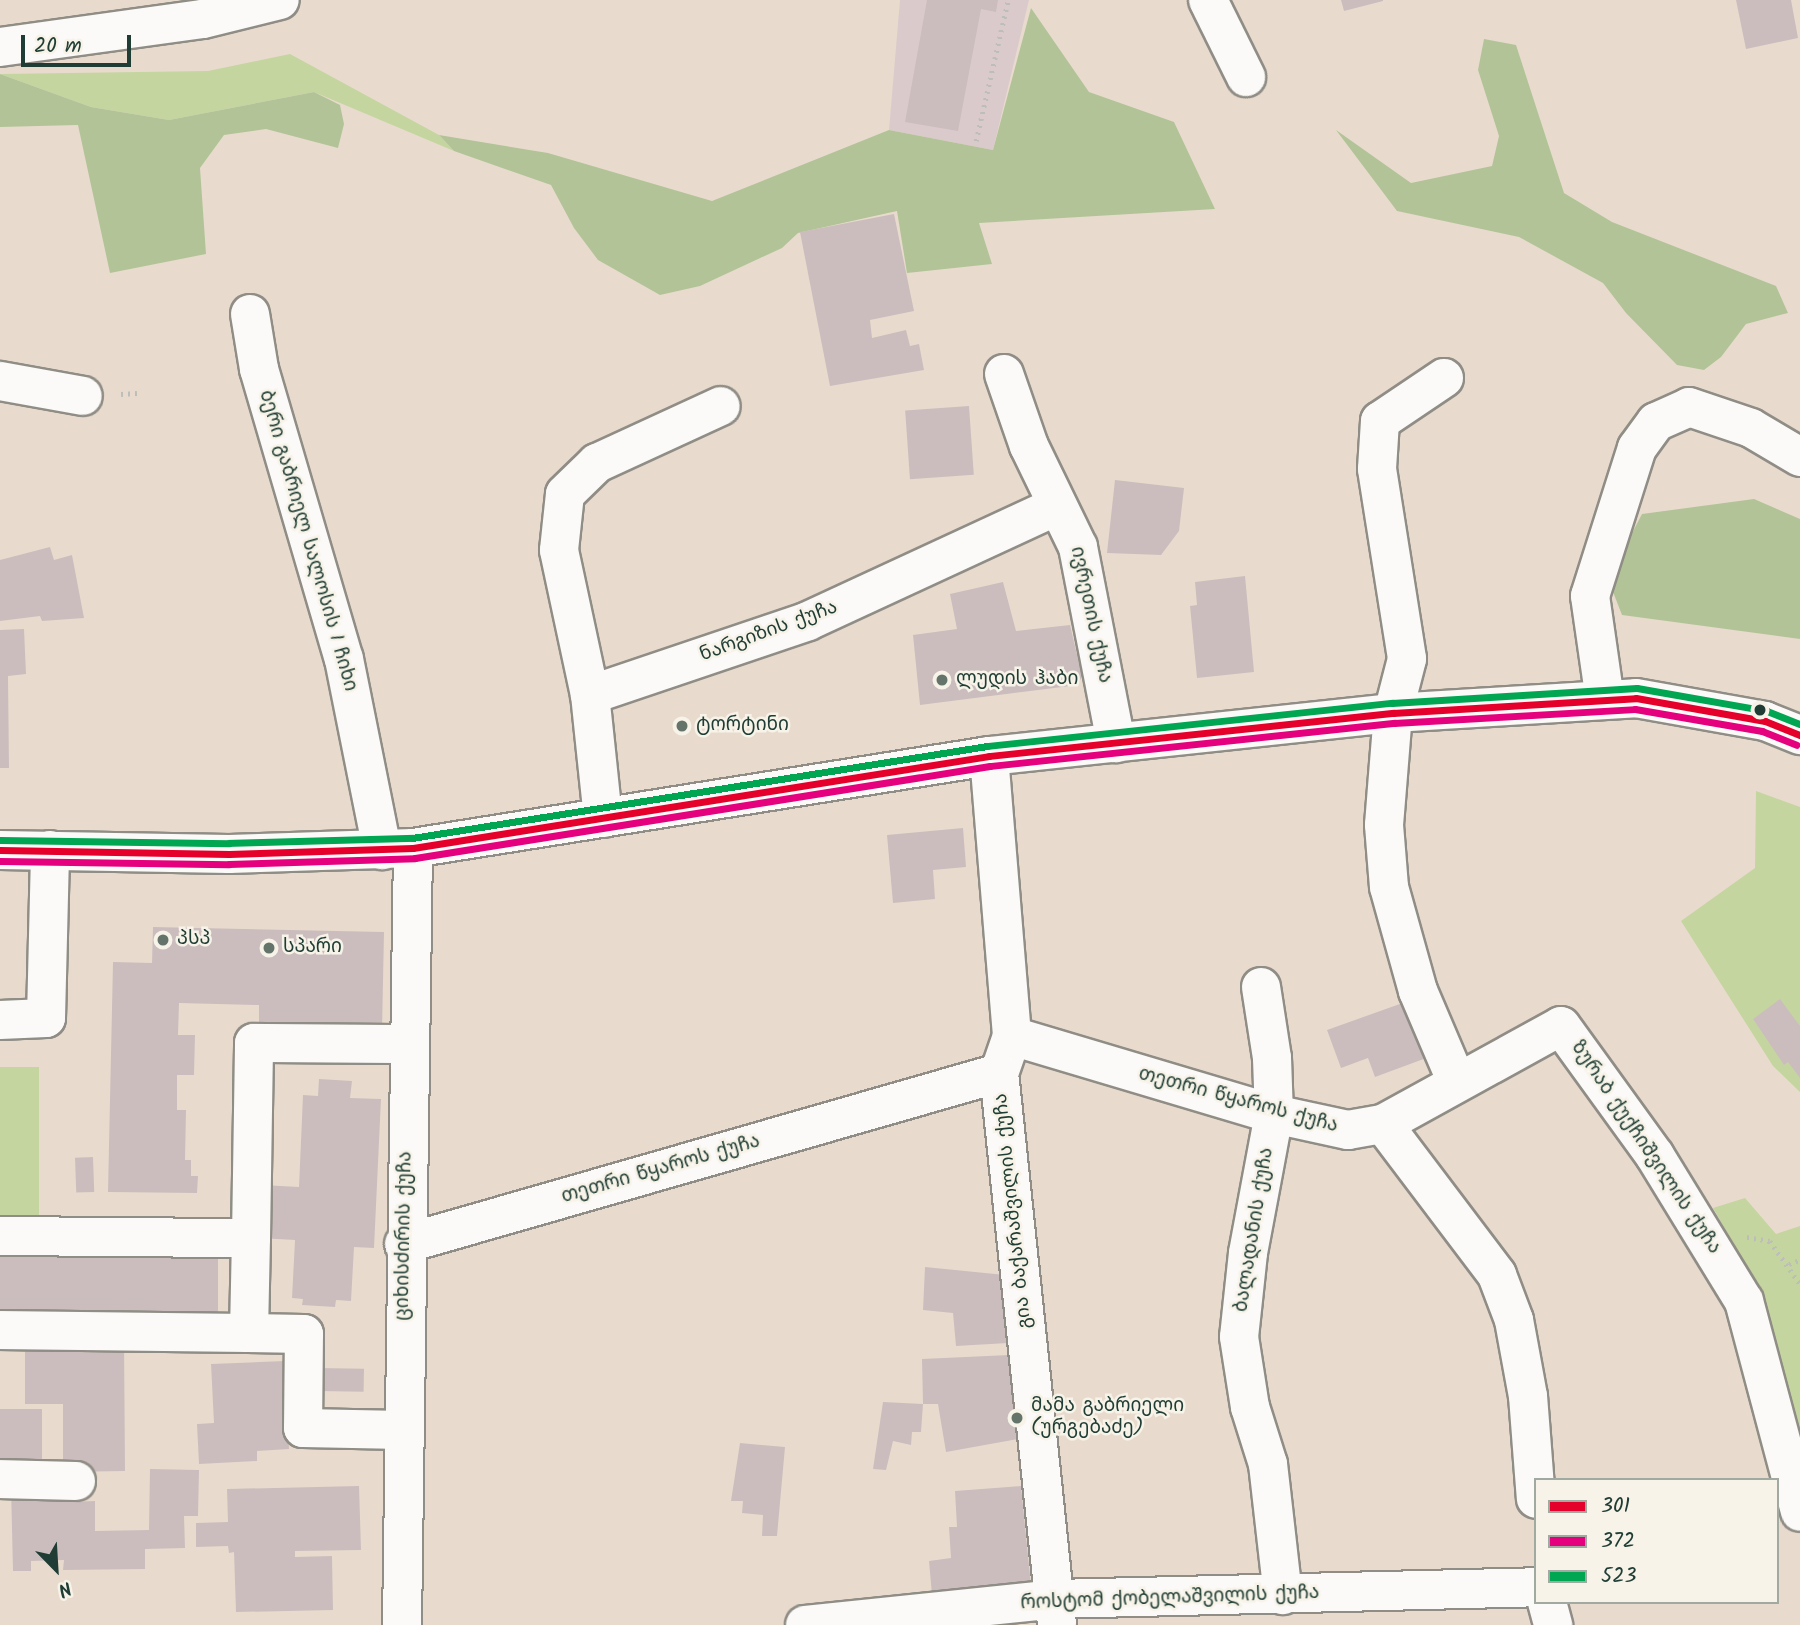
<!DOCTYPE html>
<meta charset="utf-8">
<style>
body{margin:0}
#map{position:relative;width:1800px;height:1625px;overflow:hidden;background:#e8dbcd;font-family:Kalam,"Noto Sans Georgian",sans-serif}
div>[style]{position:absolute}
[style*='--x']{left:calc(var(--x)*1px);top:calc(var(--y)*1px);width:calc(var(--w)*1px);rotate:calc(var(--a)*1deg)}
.industrial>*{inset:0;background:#dbcacb}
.green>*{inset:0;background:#c5d5a0;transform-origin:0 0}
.forest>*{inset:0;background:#b2c497}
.building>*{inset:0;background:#cbbdbd;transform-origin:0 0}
.path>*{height:4.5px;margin-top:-2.25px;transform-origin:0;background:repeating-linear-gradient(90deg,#bdbdb9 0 2px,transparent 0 7px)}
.roads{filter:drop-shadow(2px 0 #8f8d85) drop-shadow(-2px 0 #8f8d85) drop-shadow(0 2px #8f8d85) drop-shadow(0 -2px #8f8d85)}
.minor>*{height:38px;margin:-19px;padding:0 19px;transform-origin:19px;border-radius:19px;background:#fcfaf8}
.major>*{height:38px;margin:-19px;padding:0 19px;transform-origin:19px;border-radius:19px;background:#fcfaf8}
.bus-1>*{height:7px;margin:-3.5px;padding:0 3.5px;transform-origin:3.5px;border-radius:3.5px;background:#e4002b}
.bus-2>*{height:7px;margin:-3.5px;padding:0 3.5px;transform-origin:3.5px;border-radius:3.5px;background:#e5007d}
.bus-3>*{height:7px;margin:-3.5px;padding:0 3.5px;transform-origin:3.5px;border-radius:3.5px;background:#00a651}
.dots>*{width:19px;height:19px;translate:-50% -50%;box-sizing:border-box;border:4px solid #f7f3e8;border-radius:50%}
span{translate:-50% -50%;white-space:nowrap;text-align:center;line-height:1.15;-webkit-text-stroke:5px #f7f3e8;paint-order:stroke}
.street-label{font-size:19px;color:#1f3d34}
.poi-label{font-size:19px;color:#1f3d34}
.left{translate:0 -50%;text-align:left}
.legend{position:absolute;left:1534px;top:1478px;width:245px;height:126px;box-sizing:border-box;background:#f7f3e8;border:2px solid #a1aaa0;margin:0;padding:9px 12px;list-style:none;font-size:21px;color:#1f3d34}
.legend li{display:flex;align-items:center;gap:14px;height:35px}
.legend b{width:35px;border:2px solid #a1aaa0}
.north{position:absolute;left:21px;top:1534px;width:70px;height:70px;-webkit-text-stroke:5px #f7f3e8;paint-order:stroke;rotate:156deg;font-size:19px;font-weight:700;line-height:28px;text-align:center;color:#1f3d34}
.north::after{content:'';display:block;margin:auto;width:24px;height:32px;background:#1f3d34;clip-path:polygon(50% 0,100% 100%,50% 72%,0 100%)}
.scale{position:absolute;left:21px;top:35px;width:110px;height:32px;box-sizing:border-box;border:4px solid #1f3d34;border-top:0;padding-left:9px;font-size:21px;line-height:24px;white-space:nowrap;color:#1f3d34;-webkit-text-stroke:5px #f7f3e8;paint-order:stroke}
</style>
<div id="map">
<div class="industrial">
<div style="clip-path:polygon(900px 0,1029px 0,993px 150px,889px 130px)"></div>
</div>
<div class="green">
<div style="clip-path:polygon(290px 54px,439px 135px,454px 151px,314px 92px,169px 120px,91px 107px,0 74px,208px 71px)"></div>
<div style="clip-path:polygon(1756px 791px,1800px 807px,1800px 1092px,1773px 1066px,1681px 921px,1755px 868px)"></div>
<div style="left:0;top:1067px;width:39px;height:149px"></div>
<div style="clip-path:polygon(1745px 1198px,1776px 1234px,1800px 1226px,1800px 1439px,1752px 1275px,1713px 1208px)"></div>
</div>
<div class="forest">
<div style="clip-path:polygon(1031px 8px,1089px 92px,1174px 122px,1215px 209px,979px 223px,992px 264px,907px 273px,897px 211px,798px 233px,782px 248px,700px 286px,660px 295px,598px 260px,574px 228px,551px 185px,454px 151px,439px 135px,548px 153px,712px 201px,889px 130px,993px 150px)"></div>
<div style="clip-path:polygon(1484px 39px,1516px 45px,1564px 193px,1612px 222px,1776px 286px,1788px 313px,1746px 324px,1721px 357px,1704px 370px,1677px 365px,1626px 313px,1603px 283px,1519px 237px,1397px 211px,1336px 130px,1411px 183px,1492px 166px,1499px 136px,1478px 70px)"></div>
<div style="clip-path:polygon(0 74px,91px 107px,169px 120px,314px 92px,340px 105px,344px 124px,338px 148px,266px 129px,224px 135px,200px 168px,206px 254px,110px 273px,78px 125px,0 127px)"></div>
<div style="clip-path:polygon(1754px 499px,1800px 519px,1800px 639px,1622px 615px,1608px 579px,1642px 514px)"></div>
</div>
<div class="building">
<div style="clip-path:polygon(927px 0,998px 0,996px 12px,981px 9px,958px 131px,905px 122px)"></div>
<div style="clip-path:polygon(1341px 0,1383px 0,1383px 1px,1344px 11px)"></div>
<div style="clip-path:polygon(1736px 0,1791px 0,1798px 38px,1746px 49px)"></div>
<div style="clip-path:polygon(894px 214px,914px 311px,870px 320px,872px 338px,906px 330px,910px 346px,919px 344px,924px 370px,830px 386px,800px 232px)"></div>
<div style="left:969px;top:406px;width:69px;height:64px;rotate:86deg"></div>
<div style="clip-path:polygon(1115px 480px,1184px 488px,1179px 531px,1161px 555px,1107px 553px)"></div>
<div style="clip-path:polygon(50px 547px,54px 560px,72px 555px,84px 618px,42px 621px,40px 616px,0 621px,0 560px)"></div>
<div style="clip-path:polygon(1245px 576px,1254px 672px,1197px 678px,1190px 606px,1197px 605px,1195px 582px)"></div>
<div style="clip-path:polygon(1003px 582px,1016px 631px,1070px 625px,1082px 676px,1078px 685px,920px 705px,913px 635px,957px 629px,950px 594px)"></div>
<div style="clip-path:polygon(24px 629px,26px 674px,8px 676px,9px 768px,0 768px,0 630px)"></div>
<div style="clip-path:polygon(963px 828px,966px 867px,933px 870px,935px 899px,893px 903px,887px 835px)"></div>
<div style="clip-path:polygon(153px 927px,384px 932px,382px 1032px,259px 1030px,259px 1005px,179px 1003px,178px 1035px,195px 1035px,194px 1075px,177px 1075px,177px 1110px,186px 1110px,185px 1160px,191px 1160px,191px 1176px,198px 1176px,197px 1193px,108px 1192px,113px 962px,152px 963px)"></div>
<div style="clip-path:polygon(1780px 999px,1800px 1026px,1800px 1078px,1788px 1062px,1784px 1065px,1753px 1019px)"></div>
<div style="clip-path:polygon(1411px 1000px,1429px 1057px,1375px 1077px,1368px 1058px,1341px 1068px,1327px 1030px)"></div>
<div style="clip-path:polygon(319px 1079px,352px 1081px,350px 1098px,381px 1099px,374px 1248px,354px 1247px,351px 1301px,336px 1300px,335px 1307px,302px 1305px,303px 1299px,292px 1298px,295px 1240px,259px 1238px,262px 1185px,299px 1187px,303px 1095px,318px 1096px)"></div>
<div style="left:93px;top:1157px;width:35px;height:18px;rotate:88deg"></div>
<div style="left:0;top:1248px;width:218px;height:68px"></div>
<div style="clip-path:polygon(925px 1267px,1005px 1275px,1008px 1343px,956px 1346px,953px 1313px,923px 1310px)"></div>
<div style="clip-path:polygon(25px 1339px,124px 1339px,125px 1471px,63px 1472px,63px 1404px,25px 1404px)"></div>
<div style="clip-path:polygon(1009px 1355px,1018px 1439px,946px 1452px,938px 1404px,923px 1404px,922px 1359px)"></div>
<div style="clip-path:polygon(285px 1361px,289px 1449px,257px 1451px,257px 1461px,199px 1464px,197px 1424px,214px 1423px,211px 1364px)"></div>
<div style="left:318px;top:1368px;width:46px;height:23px;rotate:1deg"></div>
<div style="clip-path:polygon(883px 1402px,923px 1404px,921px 1432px,912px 1432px,911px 1445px,893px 1441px,886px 1470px,873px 1469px)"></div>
<div style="left:0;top:1409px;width:42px;height:56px"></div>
<div style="clip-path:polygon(740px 1443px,785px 1447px,777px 1536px,762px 1536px,763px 1515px,742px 1513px,743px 1501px,731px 1501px)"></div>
<div style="clip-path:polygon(150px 1469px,199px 1470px,198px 1516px,184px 1516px,185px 1548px,145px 1549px,145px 1569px,63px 1570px,64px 1560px,31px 1561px,31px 1571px,13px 1571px,11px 1487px,71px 1486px,71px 1502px,95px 1501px,95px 1531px,149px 1530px)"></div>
<div style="clip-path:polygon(359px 1486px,361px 1550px,295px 1551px,295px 1557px,332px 1556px,333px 1610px,236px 1612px,234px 1552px,229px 1553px,228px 1546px,196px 1547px,196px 1523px,228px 1522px,227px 1489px)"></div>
<div style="clip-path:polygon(1021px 1486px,1031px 1585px,932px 1595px,929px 1561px,951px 1558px,949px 1527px,957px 1527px,955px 1491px)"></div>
</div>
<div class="path">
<div style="--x:976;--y:141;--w:145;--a:-77.2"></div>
<div style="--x:121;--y:394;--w:16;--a:-4"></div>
<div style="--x:1747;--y:1237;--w:23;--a:10"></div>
<div style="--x:1770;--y:1241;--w:52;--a:55.1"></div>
<div style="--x:1789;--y:1264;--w:12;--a:-20"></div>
</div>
<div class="roads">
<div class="minor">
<div style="--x:1208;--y:0;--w:86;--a:63.7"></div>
<div style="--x:0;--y:47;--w:205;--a:-7.9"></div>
<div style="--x:203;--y:19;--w:79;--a:-13.9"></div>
<div style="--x:250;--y:314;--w:56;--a:80.7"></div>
<div style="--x:259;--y:369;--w:302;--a:73.7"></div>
<div style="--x:344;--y:659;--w:195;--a:78.7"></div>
<div style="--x:1004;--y:374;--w:76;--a:70.9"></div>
<div style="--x:1029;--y:446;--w:112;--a:64.1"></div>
<div style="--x:1078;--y:547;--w:200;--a:79"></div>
<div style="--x:1444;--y:378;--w:77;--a:146.1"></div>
<div style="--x:1380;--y:421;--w:48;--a:93.6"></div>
<div style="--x:1377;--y:469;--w:192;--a:81"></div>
<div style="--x:1407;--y:659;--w:56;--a:104.5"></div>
<div style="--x:1393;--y:713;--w:112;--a:94.6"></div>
<div style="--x:1384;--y:825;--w:62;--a:85.4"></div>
<div style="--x:1389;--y:887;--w:108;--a:74.4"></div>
<div style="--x:1418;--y:991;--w:97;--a:66.9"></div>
<div style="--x:0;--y:381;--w:84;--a:10.2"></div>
<div style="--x:590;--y:695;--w:230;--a:-18.7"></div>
<div style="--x:808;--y:621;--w:274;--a:-24.8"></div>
<div style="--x:1605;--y:700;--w:105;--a:-98.2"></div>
<div style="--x:1590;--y:596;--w:155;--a:-72.4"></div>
<div style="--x:1637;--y:448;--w:32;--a:-54"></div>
<div style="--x:1656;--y:422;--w:36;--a:-24"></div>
<div style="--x:1689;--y:407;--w:65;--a:18.7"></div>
<div style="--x:1751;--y:428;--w:57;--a:30.6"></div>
<div style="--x:989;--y:756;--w:281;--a:85.3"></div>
<div style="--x:1012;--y:1036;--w:39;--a:109"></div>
<div style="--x:999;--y:1073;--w:555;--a:84"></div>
<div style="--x:603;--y:818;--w:124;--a:-96"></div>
<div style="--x:590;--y:695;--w:148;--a:-102.1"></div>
<div style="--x:559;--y:550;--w:56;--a:-83.9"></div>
<div style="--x:565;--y:494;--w:45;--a:-44.1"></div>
<div style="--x:597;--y:463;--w:136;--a:-24.7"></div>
<div style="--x:1261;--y:987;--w:72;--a:81.2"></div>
<div style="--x:1272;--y:1058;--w:56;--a:88"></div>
<div style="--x:1274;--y:1114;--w:141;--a:100.6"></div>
<div style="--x:1248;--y:1253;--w:84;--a:96.1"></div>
<div style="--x:1239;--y:1337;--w:71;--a:81.1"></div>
<div style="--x:1250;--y:1407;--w:60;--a:72.5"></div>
<div style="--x:1268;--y:1464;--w:132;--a:83.5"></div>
<div style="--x:0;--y:1020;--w:46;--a:-2.5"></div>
<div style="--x:46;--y:1018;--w:168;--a:-88.6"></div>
<div style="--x:1012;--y:1036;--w:273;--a:16.6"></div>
<div style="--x:1274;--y:1114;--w:76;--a:12.2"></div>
<div style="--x:1348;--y:1130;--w:36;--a:-10"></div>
<div style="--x:1383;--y:1124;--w:203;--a:-28.8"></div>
<div style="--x:1561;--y:1026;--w:160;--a:54.1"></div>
<div style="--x:1655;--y:1156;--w:170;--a:58.5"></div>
<div style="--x:1744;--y:1301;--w:218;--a:75.1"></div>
<div style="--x:1383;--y:1124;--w:189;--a:52.9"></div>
<div style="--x:1497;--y:1275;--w:48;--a:69.3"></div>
<div style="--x:1514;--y:1320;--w:77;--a:79.6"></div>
<div style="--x:1528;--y:1396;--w:103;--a:85.6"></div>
<div style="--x:0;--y:1236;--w:251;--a:0.5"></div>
<div style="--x:404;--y:1244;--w:619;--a:-16.03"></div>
<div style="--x:0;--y:1330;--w:249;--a:0.7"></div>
<div style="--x:403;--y:1430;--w:100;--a:-178.9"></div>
<div style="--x:303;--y:1428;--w:94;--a:-89.4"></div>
<div style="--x:304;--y:1334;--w:55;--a:-179"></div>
<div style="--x:249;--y:1333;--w:95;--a:-88.8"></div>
<div style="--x:251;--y:1238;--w:195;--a:-89.1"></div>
<div style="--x:254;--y:1043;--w:154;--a:0.4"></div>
<div style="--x:0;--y:1479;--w:76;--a:1.5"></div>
<div style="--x:1547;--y:1602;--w:24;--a:75"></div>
<div style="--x:402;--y:1625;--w:777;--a:-89.19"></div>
<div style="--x:805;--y:1625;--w:251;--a:-5.9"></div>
<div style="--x:1055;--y:1599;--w:481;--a:-1.4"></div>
</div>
<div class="major">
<div style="--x:0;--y:850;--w:229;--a:1"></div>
<div style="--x:229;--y:854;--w:184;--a:-1.9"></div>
<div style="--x:413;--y:848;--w:583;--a:-9.07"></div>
<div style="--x:989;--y:756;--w:406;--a:-6.1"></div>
<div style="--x:1393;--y:713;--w:243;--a:-3.5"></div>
<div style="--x:1636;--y:698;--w:131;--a:10.1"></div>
<div style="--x:1765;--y:721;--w:38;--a:22"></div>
</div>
</div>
<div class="bus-1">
<div style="--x:0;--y:850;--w:229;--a:1"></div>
<div style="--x:229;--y:854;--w:184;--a:-1.9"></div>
<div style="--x:413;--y:848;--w:583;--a:-9.07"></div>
<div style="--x:989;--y:756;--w:406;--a:-6.1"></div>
<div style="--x:1393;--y:713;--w:243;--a:-3.5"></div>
<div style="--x:1636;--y:698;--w:131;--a:10.1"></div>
<div style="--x:1765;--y:721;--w:38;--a:22"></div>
</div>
<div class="bus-2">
<div style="--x:0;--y:861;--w:229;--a:0.8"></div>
<div style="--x:229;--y:864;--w:186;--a:-1.8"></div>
<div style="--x:415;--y:858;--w:582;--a:-9.09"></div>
<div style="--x:990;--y:766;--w:406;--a:-6.1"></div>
<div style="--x:1394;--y:723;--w:241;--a:-3.3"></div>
<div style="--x:1635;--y:709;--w:129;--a:9.8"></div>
<div style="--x:1762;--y:731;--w:37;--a:22"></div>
</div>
<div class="bus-3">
<div style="--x:0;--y:840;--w:229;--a:0.8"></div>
<div style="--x:229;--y:843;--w:183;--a:-1.6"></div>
<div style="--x:412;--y:838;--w:582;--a:-9.09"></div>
<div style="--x:987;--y:746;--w:407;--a:-6.1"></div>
<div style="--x:1392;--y:703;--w:245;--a:-3.5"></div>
<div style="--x:1637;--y:688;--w:132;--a:10"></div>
<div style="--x:1767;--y:711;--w:35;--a:22"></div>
</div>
<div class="dots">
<div style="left:942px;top:680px;background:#65746a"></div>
<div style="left:1760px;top:710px;background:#1f3d34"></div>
<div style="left:682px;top:726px;background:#65746a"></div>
<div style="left:163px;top:940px;background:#65746a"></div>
<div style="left:269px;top:948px;background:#65746a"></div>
<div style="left:1017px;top:1418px;background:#65746a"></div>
</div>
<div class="street-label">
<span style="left:307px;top:541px;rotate:74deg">ბერი გაბრიელ სალოსის I ჩიხი</span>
<span style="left:1090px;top:615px;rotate:78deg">ივრეთის ქუჩა</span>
<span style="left:769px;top:632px;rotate:-20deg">ნარგიზის ქუჩა</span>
<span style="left:1238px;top:1101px;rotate:15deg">თეთრი წყაროს ქუჩა</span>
<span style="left:1645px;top:1148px;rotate:56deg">ზურაბ ქუქჩიშვილის ქუჩა</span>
<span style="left:661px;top:1170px;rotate:-16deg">თეთრი წყაროს ქუჩა</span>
<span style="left:1014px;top:1211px;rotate:-96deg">გია ბაქარაშვილის ქუჩა</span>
<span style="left:1255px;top:1230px;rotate:-81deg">ბალადანის ქუჩა</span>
<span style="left:405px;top:1236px;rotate:-89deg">ციხისძირის ქუჩა</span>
<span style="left:1170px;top:1599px;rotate:-2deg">როსტომ ქობელაშვილის ქუჩა</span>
</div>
<div class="poi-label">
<span class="left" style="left:956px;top:680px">ლუდის ჰაბი</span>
<span class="left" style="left:696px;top:726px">ტორტინი</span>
<span class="left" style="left:177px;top:940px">პსპ</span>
<span class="left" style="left:283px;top:948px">სპარი</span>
<span class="left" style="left:1031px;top:1418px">მამა გაბრიელი<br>(ურგებაძე)</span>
</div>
<ul class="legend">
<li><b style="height:9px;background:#e4002b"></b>301</li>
<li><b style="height:9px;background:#e5007d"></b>372</li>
<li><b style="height:9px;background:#00a651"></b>523</li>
</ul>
<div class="north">N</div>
<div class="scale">20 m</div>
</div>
